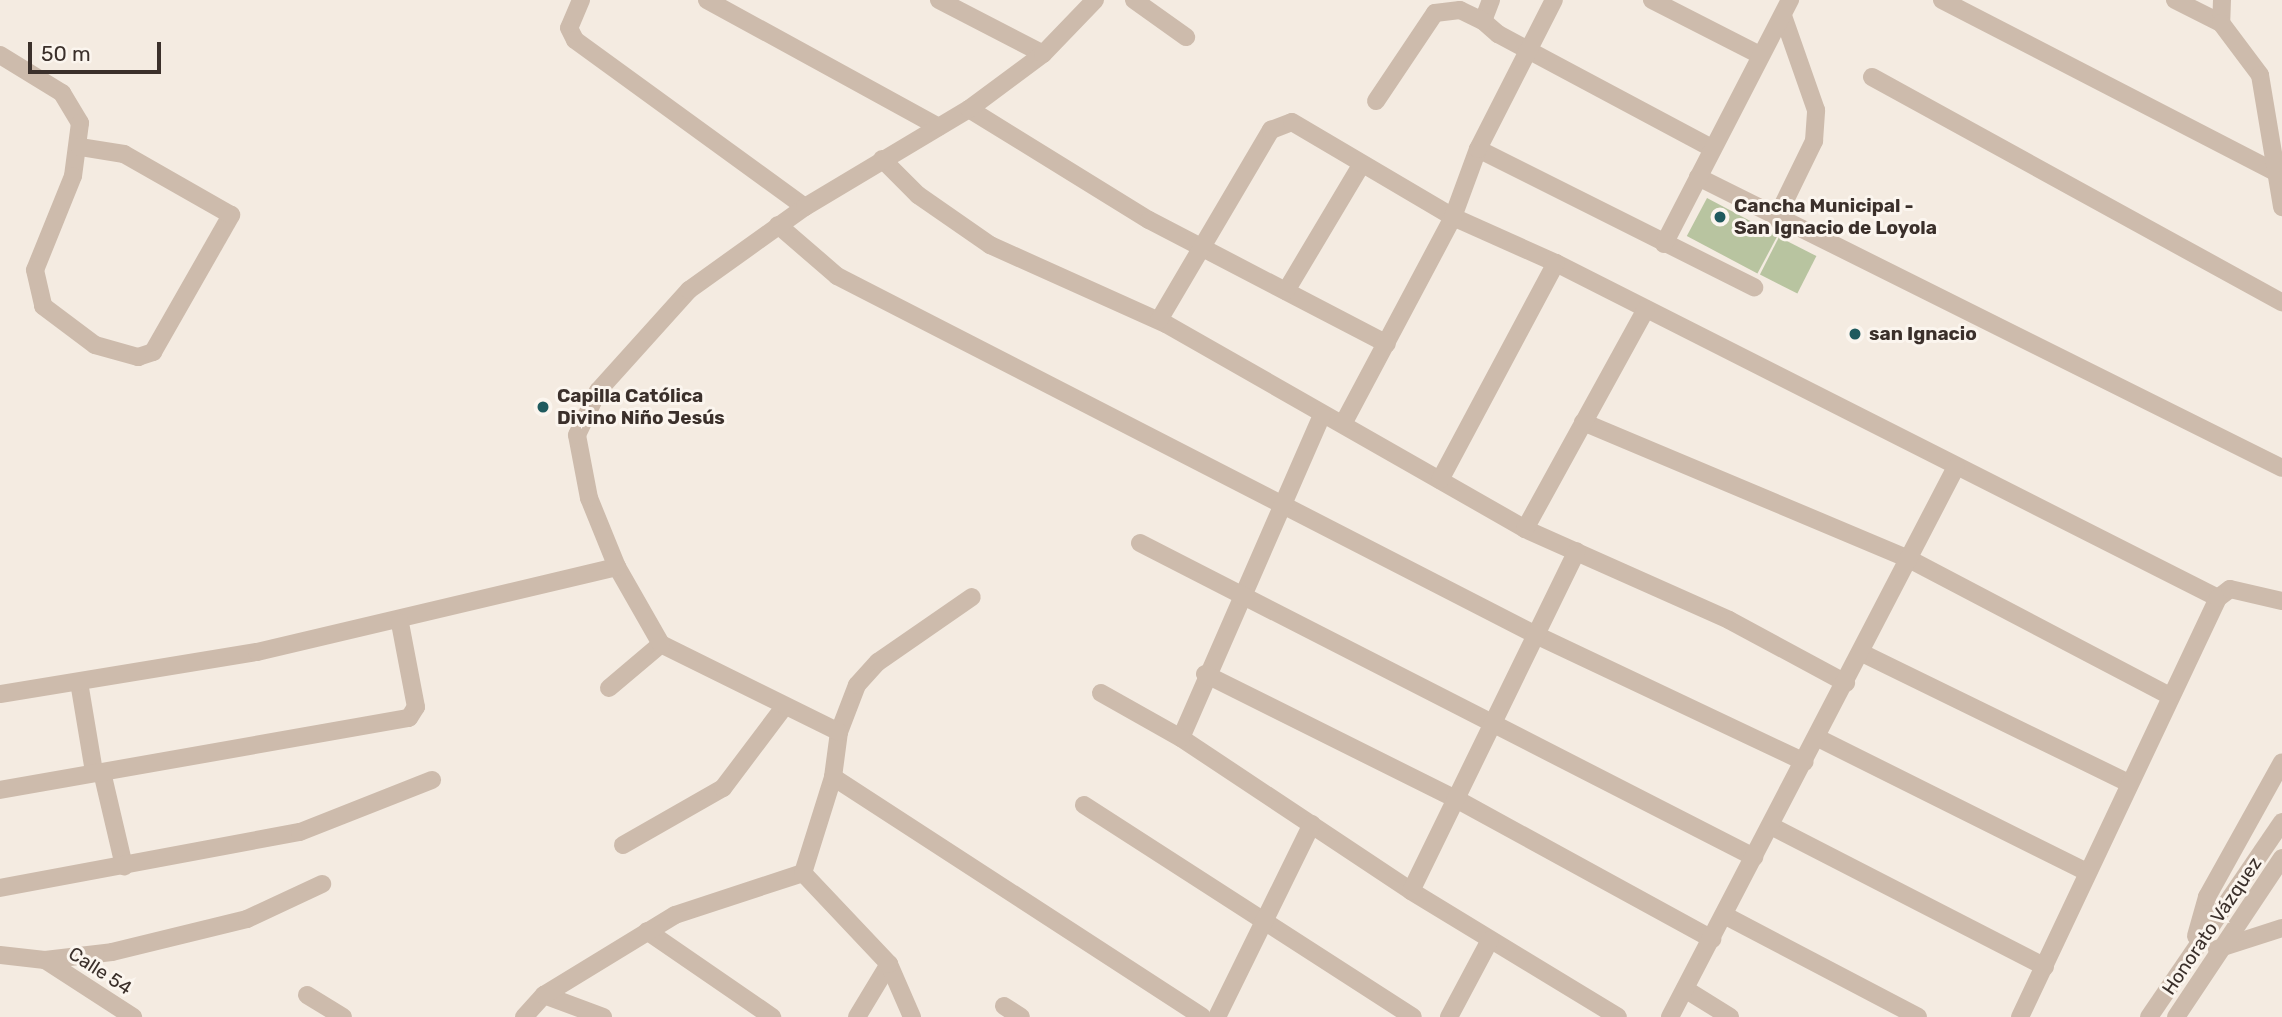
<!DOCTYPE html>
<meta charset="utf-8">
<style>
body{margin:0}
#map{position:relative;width:2282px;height:1017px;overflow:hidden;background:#f4ebe1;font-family:Rubik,sans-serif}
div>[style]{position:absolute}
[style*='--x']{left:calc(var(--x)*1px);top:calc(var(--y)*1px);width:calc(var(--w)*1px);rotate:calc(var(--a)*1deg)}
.green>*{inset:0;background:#b8c4a0;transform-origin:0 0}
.minor>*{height:18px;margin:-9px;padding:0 9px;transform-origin:9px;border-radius:9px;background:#cdbbac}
.dots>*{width:19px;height:19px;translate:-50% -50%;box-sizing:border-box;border:4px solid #fbf5ee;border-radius:50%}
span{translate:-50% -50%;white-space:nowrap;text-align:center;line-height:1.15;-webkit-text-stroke:6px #fbf5ee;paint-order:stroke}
.poi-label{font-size:19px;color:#3b302b;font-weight:700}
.left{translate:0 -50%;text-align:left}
.street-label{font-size:19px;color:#3b302b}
.scale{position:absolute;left:28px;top:42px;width:133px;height:32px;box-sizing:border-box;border:4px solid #3b302b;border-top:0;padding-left:9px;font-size:21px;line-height:24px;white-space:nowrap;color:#3b302b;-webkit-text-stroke:5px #fbf5ee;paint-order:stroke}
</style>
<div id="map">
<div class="green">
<div style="left:1707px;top:198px;width:80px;height:43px;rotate:28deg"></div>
<div style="left:1779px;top:237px;width:42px;height:42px;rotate:27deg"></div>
</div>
<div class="minor">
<div style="--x:581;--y:0;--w:30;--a:113"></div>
<div style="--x:569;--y:28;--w:13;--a:63"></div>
<div style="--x:575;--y:40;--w:284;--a:36"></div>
<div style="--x:707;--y:0;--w:264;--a:28.7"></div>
<div style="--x:939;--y:0;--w:117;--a:27.4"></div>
<div style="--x:1134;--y:0;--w:64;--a:35.4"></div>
<div style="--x:1491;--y:0;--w:22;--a:111"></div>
<div style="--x:1483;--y:21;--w:20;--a:41"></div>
<div style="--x:1498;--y:34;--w:240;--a:28.1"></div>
<div style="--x:1652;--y:0;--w:121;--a:27"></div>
<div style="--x:1942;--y:0;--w:375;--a:27.3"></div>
<div style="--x:2175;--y:0;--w:51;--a:26.6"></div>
<div style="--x:2222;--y:0;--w:23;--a:92"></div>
<div style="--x:2221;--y:23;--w:65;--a:53.1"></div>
<div style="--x:2260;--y:75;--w:134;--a:80.5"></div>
<div style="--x:0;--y:55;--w:73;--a:31.5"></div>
<div style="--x:62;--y:93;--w:35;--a:59"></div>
<div style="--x:80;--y:123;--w:53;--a:97.5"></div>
<div style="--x:73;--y:176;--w:101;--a:112"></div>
<div style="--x:35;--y:270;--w:37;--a:77"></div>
<div style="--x:43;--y:306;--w:65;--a:36.9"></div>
<div style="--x:95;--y:345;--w:45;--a:15.6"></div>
<div style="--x:138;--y:357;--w:16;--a:-18"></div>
<div style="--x:153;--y:352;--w:158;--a:-60.3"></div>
<div style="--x:231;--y:215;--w:123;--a:-150.3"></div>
<div style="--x:124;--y:154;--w:45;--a:-171"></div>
<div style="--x:1872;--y:77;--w:468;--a:28.8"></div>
<div style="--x:1376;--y:101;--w:106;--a:-56.2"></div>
<div style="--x:1435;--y:13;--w:25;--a:-7"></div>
<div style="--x:1460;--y:10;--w:25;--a:26"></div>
<div style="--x:969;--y:109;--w:211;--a:31.7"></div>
<div style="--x:1149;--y:220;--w:268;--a:27.5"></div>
<div style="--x:1478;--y:149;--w:309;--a:26.6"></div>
<div style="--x:882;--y:159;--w:51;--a:45"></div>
<div style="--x:918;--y:195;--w:88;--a:34.8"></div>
<div style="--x:990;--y:245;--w:193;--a:24.2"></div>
<div style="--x:1166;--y:324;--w:413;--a:29.7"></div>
<div style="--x:1525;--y:529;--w:223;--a:24"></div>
<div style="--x:1729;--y:620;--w:133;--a:28.3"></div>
<div style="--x:1698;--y:177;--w:652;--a:26.49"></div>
<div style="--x:1776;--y:219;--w:87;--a:-64"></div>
<div style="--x:1814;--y:141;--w:31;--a:-86"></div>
<div style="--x:1816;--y:110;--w:100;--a:-109.3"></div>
<div style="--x:778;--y:225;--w:78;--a:40.8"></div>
<div style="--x:837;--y:276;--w:786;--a:27.18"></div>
<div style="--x:1536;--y:635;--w:297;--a:25.3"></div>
<div style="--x:1664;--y:244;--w:275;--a:-62.7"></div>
<div style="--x:1286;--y:291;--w:144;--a:-59.2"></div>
<div style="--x:1159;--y:320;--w:221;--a:-59.5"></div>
<div style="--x:1271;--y:130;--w:22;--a:-21"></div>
<div style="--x:1292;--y:122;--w:187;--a:30.5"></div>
<div style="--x:1453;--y:217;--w:113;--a:24.1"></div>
<div style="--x:1556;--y:263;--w:742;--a:26.84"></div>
<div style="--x:1322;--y:415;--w:352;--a:113.6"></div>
<div style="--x:1181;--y:738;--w:276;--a:33.6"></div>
<div style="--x:1411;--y:891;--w:242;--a:31.3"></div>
<div style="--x:1583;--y:422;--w:354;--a:22.8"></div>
<div style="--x:1909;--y:559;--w:295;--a:27.7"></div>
<div style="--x:1343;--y:424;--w:234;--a:-62"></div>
<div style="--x:1453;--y:217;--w:72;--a:-69.8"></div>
<div style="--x:1478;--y:149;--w:167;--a:-63"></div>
<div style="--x:1440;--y:480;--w:246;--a:-61.9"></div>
<div style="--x:1525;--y:529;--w:251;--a:-61.2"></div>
<div style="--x:1140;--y:543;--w:690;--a:27.09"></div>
<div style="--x:1862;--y:653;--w:295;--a:26"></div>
<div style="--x:1205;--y:674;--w:283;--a:26.5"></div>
<div style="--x:1458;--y:800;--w:290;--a:28.7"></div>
<div style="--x:79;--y:682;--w:91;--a:80.5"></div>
<div style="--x:609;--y:688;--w:68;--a:-40.2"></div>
<div style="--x:1101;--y:693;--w:92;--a:29.4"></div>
<div style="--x:0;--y:694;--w:260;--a:-9.3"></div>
<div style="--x:257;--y:652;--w:370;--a:-13.3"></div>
<div style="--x:839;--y:732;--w:50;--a:-69"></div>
<div style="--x:857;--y:685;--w:31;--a:-48"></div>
<div style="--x:878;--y:662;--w:114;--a:-34.7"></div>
<div style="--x:1818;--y:738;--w:301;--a:26.5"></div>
<div style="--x:102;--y:772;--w:97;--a:76.8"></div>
<div style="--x:833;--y:777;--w:440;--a:33"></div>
<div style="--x:0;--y:790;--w:415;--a:-10"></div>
<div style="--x:409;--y:718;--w:13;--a:-58"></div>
<div style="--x:416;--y:707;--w:86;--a:-100.8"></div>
<div style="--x:1084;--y:805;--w:391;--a:32.8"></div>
<div style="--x:1771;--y:826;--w:308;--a:27.2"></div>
<div style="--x:623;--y:845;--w:115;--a:-29.7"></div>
<div style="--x:723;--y:788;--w:101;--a:-53"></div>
<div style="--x:0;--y:888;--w:305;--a:-10.6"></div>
<div style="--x:300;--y:832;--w:142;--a:-21.5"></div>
<div style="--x:1411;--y:891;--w:378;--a:-64"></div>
<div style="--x:1724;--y:915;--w:219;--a:27.7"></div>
<div style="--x:647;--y:931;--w:152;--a:34.5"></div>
<div style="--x:2196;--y:936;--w:41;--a:-74.2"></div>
<div style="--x:2207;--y:897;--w:154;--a:-60.9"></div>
<div style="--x:2217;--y:949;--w:68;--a:-17.9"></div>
<div style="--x:0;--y:955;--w:45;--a:6.3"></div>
<div style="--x:45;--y:960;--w:67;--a:-6.8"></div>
<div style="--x:112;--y:952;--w:139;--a:-13.7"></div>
<div style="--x:247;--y:919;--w:83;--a:-25"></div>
<div style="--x:45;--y:960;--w:105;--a:32.9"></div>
<div style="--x:1685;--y:989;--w:53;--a:31.9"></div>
<div style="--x:307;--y:995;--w:42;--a:31.4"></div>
<div style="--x:544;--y:995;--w:63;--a:20.4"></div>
<div style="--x:1004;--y:1006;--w:20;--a:33"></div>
<div style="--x:524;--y:1017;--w:30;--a:-48"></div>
<div style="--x:544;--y:995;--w:153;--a:-31.4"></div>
<div style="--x:675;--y:915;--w:135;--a:-18.2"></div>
<div style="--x:857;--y:1017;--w:62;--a:-58.9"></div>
<div style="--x:912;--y:1017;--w:58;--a:-113.5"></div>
<div style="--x:889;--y:964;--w:125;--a:-133.4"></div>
<div style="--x:803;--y:873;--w:101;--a:-72.6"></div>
<div style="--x:833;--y:777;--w:45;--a:-82.4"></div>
<div style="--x:839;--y:732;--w:199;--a:-153.7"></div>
<div style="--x:661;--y:644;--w:89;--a:-119.7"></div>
<div style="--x:617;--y:567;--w:74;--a:-112.1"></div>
<div style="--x:589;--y:498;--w:64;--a:-100.8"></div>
<div style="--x:577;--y:435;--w:49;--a:-64.5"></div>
<div style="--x:598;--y:391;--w:136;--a:-48"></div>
<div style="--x:689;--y:290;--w:143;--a:-35.6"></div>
<div style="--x:805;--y:207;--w:191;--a:-30.9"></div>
<div style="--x:969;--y:109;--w:92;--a:-36.6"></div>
<div style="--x:1043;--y:54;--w:75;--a:-46.1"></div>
<div style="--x:1217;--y:1017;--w:215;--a:-63.8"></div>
<div style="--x:1449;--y:1017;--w:87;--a:-62"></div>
<div style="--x:1670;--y:1017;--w:620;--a:-62.53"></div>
<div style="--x:2020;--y:1017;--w:463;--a:-64.7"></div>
<div style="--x:2218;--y:598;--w:15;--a:-37"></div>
<div style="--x:2230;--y:589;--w:53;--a:13"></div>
<div style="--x:2149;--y:1017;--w:236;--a:-55.7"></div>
<div style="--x:2176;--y:1017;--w:191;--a:-56.3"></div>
</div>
<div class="dots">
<div style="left:1720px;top:217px;background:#1f5a5e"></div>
<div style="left:1855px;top:334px;background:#1f5a5e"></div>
<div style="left:543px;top:407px;background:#1f5a5e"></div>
</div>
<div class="poi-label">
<span class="left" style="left:1734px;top:217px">Cancha Municipal -<br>San Ignacio de Loyola</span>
<span class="left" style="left:1869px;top:334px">san Ignacio</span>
<span class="left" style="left:557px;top:407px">Capilla Católica<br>Divino Niño Jesús</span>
</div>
<div class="street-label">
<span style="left:2212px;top:926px;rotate:-56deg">Honorato Vázquez</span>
<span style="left:100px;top:971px;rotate:33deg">Calle 54</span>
</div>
<div class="scale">50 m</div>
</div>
